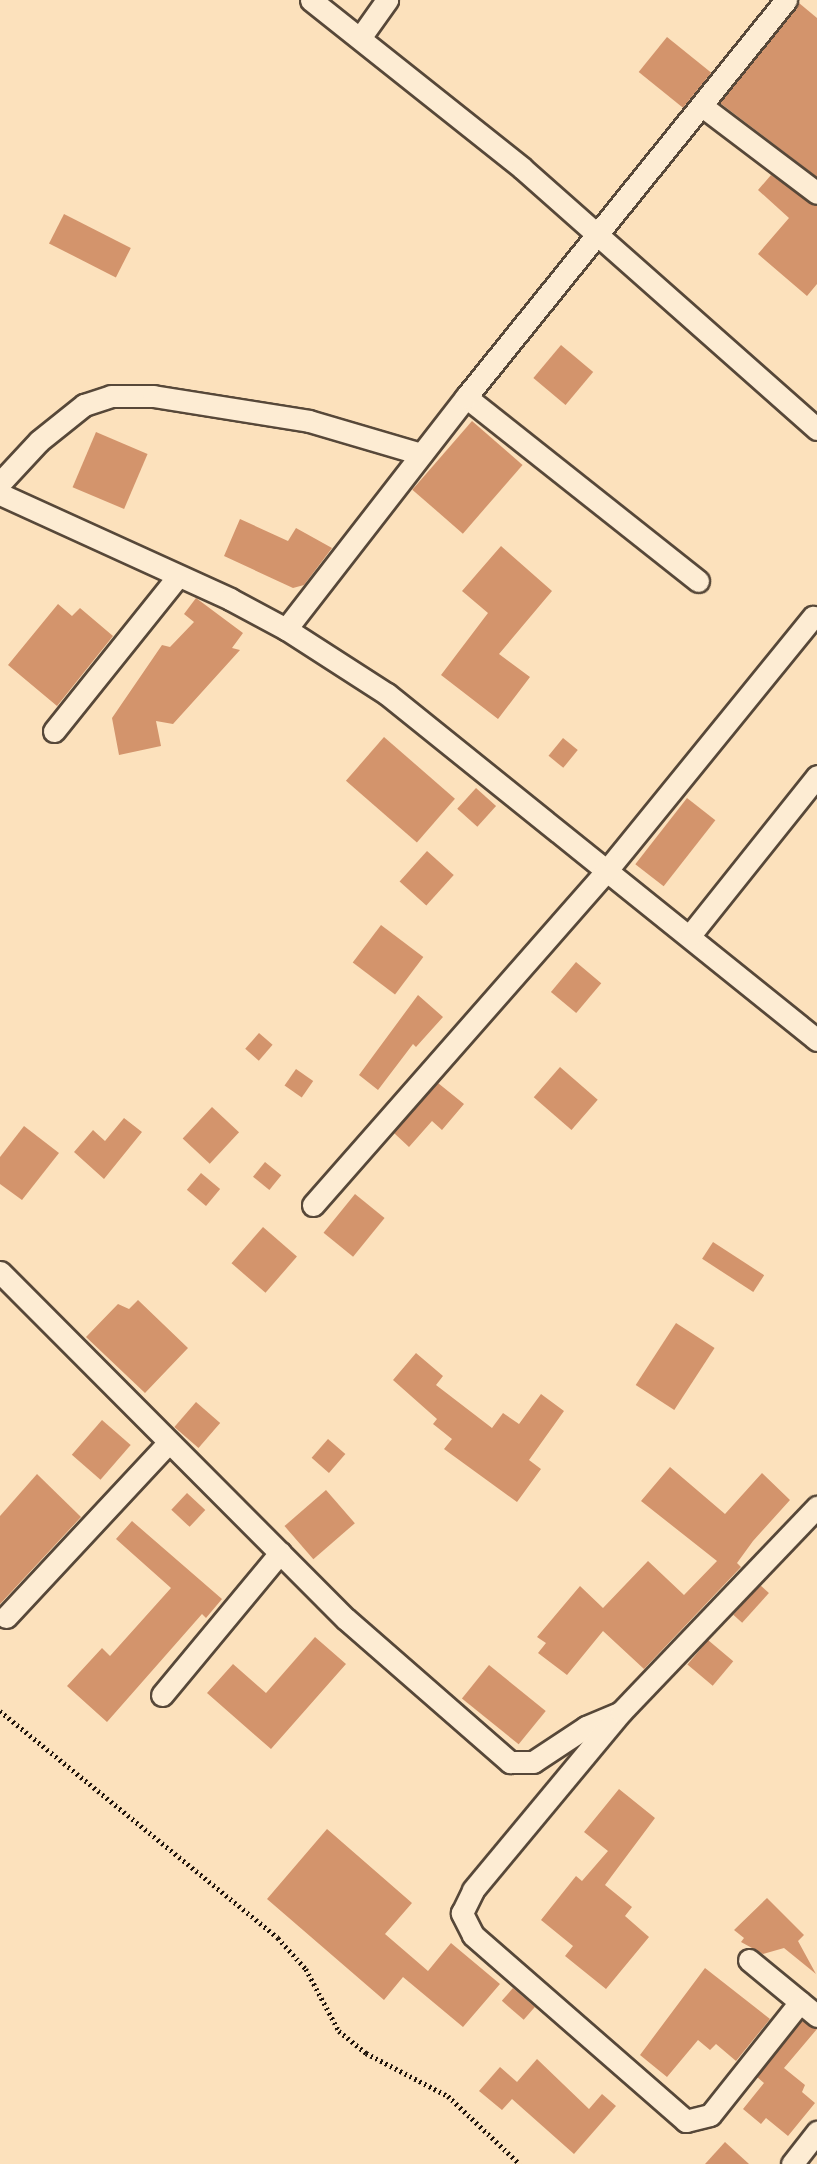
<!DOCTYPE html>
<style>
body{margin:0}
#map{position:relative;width:817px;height:2164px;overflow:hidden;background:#fce1bc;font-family:"IM FELL English",serif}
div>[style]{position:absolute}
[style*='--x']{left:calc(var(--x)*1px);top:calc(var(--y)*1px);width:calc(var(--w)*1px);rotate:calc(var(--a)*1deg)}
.building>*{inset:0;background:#d3946c;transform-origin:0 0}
.path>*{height:4.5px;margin-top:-2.25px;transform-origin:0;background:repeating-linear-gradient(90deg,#20150d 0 2px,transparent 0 5.5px)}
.roads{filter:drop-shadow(2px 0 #574839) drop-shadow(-2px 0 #574839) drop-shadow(0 2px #574839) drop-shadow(0 -2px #574839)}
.minor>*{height:21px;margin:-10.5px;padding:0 10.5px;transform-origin:10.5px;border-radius:10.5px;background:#fdecd3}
span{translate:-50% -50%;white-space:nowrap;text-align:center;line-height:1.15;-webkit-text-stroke:5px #fdecd3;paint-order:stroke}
</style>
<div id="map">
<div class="building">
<div style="clip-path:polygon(799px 3px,817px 18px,817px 177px,720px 103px)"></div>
<div style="left:667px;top:37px;width:57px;height:45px;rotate:39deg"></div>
<div style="clip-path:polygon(771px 175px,817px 206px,817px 284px,807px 296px,758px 254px,789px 218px,758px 190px)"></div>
<div style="left:64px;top:214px;width:75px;height:33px;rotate:27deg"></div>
<div style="left:561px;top:345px;width:42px;height:43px;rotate:40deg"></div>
<div style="left:472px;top:421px;width:67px;height:91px;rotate:41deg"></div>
<div style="left:96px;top:432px;width:56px;height:60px;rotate:23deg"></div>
<div style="clip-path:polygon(240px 519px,288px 541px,296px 528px,332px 548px,304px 585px,293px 588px,224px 556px)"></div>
<div style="clip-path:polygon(501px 546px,552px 591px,499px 654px,530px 677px,498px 719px,441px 675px,488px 613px,462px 591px)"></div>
<div style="clip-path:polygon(196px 598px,243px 633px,232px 648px,240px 650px,173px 724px,156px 721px,161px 746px,119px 755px,112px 718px,162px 645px,170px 647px,194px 622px,184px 614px)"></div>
<div style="clip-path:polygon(58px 604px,72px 616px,80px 608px,113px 636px,57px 706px,8px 665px)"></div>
<div style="left:384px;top:737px;width:94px;height:58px;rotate:41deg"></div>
<div style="left:563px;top:738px;width:19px;height:23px;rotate:39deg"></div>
<div style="left:476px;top:788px;width:27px;height:28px;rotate:42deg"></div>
<div style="left:687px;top:798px;width:36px;height:84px;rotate:38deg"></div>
<div style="left:427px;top:851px;width:36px;height:41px;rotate:42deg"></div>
<div style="left:381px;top:925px;width:53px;height:47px;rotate:37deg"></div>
<div style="left:576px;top:962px;width:33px;height:39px;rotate:40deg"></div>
<div style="clip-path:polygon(418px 995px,443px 1017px,416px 1047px,413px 1044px,378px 1090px,359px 1075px)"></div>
<div style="left:259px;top:1033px;width:18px;height:21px;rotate:41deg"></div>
<div style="left:560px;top:1067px;width:50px;height:40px;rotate:41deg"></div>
<div style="left:296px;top:1069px;width:21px;height:20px;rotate:35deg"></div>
<div style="clip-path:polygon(438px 1083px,464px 1104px,442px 1130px,432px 1121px,409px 1147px,394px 1133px)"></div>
<div style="left:212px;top:1107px;width:37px;height:43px;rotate:43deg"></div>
<div style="clip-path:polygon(124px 1118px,142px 1132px,104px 1179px,74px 1152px,93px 1130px,105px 1141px)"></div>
<div style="clip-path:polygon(24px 1126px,59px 1153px,22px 1200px,0 1184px,0 1157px)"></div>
<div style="left:265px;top:1162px;width:21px;height:19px;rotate:39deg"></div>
<div style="left:201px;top:1173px;width:25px;height:22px;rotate:40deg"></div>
<div style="left:355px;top:1194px;width:38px;height:50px;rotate:39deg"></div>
<div style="left:263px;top:1227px;width:45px;height:48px;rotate:41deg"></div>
<div style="left:713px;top:1242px;width:61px;height:20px;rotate:33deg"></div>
<div style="clip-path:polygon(138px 1300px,188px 1348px,145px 1393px,86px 1337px,118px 1304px,129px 1309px)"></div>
<div style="left:676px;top:1323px;width:46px;height:74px;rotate:33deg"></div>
<div style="clip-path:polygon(416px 1353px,443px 1376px,436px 1385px,492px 1428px,503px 1413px,519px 1424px,541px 1394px,564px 1411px,529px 1460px,541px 1469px,517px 1502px,444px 1449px,452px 1439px,433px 1424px,437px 1419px,393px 1380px)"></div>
<div style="left:196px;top:1402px;width:32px;height:33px;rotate:41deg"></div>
<div style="left:102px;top:1420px;width:38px;height:46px;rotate:41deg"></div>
<div style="left:328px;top:1439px;width:23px;height:25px;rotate:41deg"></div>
<div style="clip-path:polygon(670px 1467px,725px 1514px,762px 1473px,790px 1500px,753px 1541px,737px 1563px,741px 1567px,644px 1669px,603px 1631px,567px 1675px,538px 1653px,546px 1643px,537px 1637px,580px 1586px,603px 1608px,648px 1561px,684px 1595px,717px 1561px,641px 1501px)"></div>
<div style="clip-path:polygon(37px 1474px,81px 1517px,0 1604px,0 1516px)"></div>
<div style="left:326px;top:1490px;width:44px;height:55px;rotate:49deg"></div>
<div style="left:187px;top:1493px;width:25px;height:23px;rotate:43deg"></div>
<div style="clip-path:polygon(132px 1521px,222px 1599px,206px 1618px,202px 1614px,107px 1722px,67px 1686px,102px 1648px,110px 1656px,171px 1588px,116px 1539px)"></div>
<div style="left:760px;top:1585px;width:12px;height:40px;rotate:42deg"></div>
<div style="clip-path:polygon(315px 1637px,346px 1664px,271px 1749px,207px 1693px,233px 1664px,266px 1693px)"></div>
<div style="left:708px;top:1640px;width:33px;height:32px;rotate:40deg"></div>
<div style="left:489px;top:1665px;width:73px;height:43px;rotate:39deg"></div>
<div style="clip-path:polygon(619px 1789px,655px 1818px,605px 1885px,632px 1907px,625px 1916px,649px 1937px,606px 1989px,565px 1956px,573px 1946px,541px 1920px,576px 1876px,582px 1881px,608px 1851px,584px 1832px)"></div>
<div style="clip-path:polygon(327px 1829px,412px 1903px,385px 1934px,428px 1971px,451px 1943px,500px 1984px,463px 2027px,403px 1977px,384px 2000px,267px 1899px)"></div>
<div style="clip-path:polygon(767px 1898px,804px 1935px,798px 1941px,816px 1974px,784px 1948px,763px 1954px,741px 1942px,744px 1938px,734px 1930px)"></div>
<div style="clip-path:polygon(705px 1968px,770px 2019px,736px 2061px,716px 2044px,710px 2050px,698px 2040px,667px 2077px,640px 2055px)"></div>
<div style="left:513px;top:1988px;width:29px;height:17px;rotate:41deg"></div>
<div style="clip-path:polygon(802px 2021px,817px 2029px,784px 2068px,805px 2085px,802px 2092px,815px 2103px,788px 2136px,766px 2118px,761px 2124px,743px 2109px,764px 2083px,757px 2077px)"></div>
<div style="clip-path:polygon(537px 2059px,589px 2109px,602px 2094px,616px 2106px,574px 2154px,512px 2099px,502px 2110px,479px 2091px,500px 2067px,517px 2082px)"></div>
<div style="clip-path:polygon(725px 2142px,749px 2164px,705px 2164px)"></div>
</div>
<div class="path">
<div style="--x:0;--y:1711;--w:359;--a:39.2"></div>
<div style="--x:278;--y:1938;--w:42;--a:47.9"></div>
<div style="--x:306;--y:1969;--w:70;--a:62"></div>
<div style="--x:339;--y:2031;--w:35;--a:39"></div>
<div style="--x:366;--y:2053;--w:93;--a:27.7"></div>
<div style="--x:448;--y:2096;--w:99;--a:43.4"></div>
</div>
<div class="roads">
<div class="minor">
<div style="--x:311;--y:0;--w:270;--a:38.5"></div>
<div style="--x:522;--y:168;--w:394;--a:41.5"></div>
<div style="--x:360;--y:38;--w:47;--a:-54.6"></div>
<div style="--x:702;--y:106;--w:144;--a:37.1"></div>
<div style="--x:466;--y:397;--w:296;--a:38.4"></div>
<div style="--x:0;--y:483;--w:57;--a:-47.1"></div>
<div style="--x:39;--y:441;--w:58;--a:-38.7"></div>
<div style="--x:84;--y:405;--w:28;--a:-18"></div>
<div style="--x:111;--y:396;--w:42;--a:0"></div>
<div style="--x:153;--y:396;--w:158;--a:9.1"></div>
<div style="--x:309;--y:421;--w:117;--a:16.4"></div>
<div style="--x:0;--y:494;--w:253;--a:24.5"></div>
<div style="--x:230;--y:599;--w:64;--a:28.2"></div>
<div style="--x:286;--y:629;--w:120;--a:32.8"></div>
<div style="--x:387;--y:694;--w:552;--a:38.82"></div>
<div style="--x:286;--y:629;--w:294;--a:-52.2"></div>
<div style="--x:466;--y:397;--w:510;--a:-51.13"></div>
<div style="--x:54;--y:731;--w:198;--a:-51.3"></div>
<div style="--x:691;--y:934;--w:202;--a:-51.4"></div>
<div style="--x:313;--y:1205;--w:447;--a:-48.7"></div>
<div style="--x:608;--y:869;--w:325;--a:-50.9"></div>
<div style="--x:0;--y:1272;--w:490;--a:45.1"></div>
<div style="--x:346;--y:1619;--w:218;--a:41.1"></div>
<div style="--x:510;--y:1762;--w:23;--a:0"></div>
<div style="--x:533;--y:1762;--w:64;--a:-33.4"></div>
<div style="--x:586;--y:1727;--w:33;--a:-23"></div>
<div style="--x:6;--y:1617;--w:238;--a:-47"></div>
<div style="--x:162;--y:1695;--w:185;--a:-50.3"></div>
<div style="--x:749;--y:1960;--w:88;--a:39.5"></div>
<div style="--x:800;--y:2002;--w:144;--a:128.5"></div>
<div style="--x:710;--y:2115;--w:25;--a:166"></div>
<div style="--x:686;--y:2121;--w:283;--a:-138.9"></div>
<div style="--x:473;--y:1935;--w:25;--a:-117"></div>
<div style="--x:462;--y:1913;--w:25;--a:-64"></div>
<div style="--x:473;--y:1890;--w:231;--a:-50.3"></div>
<div style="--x:621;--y:1712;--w:284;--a:-46.3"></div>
<div style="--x:792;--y:2164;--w:41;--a:-52"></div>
</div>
</div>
</div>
